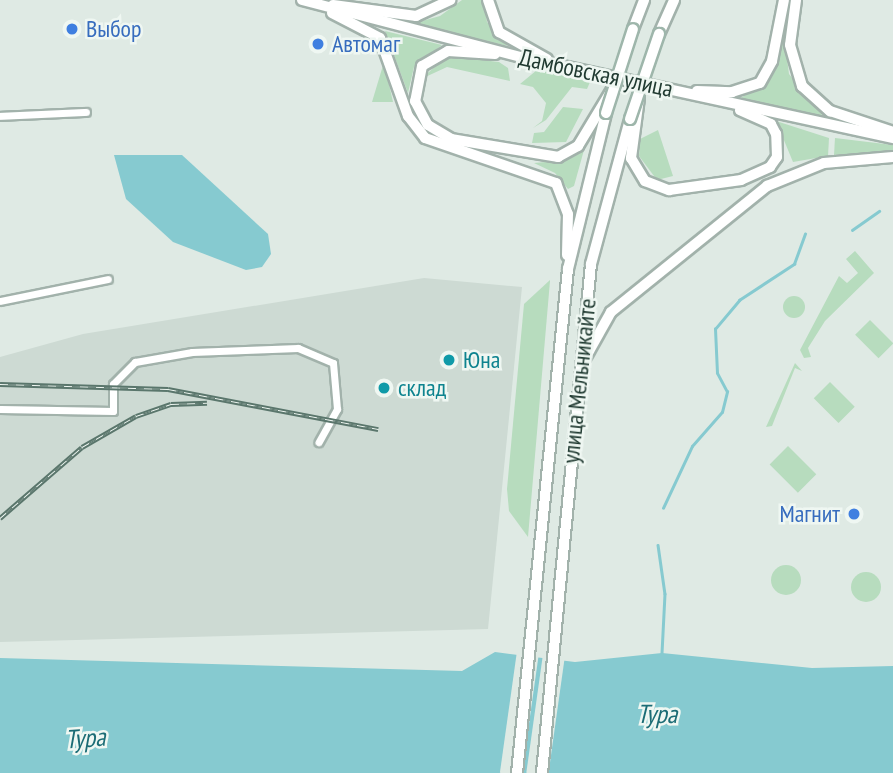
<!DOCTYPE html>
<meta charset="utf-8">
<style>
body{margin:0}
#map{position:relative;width:893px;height:773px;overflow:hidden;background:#dfeae4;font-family:"PT Sans Narrow",sans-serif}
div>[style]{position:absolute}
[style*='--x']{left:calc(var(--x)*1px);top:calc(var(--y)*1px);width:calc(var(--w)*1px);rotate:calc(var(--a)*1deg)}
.built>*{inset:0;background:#cddad3}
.green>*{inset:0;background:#b7dcbe;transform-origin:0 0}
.round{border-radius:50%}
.water>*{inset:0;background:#86cad0}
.pier>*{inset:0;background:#dfeae4;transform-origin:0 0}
.stream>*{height:2.5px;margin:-1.25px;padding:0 1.25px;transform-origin:1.25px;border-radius:1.25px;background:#86cad0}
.roads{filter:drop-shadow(2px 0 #a2b2ab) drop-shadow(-2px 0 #a2b2ab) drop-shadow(0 2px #a2b2ab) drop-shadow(0 -2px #a2b2ab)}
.street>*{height:7px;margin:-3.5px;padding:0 3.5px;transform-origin:3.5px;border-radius:3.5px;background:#fff}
.secondary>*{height:10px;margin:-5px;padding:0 5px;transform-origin:5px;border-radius:5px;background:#fff}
.rail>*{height:5px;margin-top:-2.5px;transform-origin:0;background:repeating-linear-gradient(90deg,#eff7f2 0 8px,#5a766c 0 16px);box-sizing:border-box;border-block:2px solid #5a766c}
.bridges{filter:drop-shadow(2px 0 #9eb6ab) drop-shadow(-2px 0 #9eb6ab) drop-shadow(0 2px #9eb6ab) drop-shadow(0 -2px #9eb6ab)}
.secondary-bridge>*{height:10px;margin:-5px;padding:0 5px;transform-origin:5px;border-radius:5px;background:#fff}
.dots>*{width:19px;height:19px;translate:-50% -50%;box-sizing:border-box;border:4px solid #eff7f2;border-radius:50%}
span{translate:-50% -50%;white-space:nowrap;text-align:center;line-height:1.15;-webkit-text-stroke:5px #eff7f2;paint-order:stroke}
.shop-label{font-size:24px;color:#366cbe}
.left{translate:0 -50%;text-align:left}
.right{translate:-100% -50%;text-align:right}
.street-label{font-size:24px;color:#203a31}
.culture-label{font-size:24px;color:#0d838f}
.water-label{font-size:26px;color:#1b6c75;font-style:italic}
</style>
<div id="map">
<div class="built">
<div style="clip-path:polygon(424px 278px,522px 287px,488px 629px,0 642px,0 357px,83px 334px)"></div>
</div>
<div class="green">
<div style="clip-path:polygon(462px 0,484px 0,487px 22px,508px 46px,411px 24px,440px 16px)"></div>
<div style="clip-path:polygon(783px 27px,789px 74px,823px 116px,741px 98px,767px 80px)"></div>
<div style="clip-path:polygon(385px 31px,442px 45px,414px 67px,408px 93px)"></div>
<div style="clip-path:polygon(447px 56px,499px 62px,508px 68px,510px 81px,447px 67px,421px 79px)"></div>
<div style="clip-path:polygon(384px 62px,393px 102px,372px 102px)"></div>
<div style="clip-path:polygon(537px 70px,590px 82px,587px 89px,572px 87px,546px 120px,533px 128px,542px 121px,546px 103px,533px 87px,520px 84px)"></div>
<div style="clip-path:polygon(563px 107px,583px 109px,566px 142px,532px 143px,534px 133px,544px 132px)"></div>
<div style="clip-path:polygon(776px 121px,829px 138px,828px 156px,793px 162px)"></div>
<div style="clip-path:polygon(658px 130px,673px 176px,657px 180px,639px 156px,640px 139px)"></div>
<div style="clip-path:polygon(835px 138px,893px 145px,893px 151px,834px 155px)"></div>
<div style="clip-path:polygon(584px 150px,574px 186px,568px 189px,555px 173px,534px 163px,567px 160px)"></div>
<div style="clip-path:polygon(855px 251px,874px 273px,825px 321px,808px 348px,811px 357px,804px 358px,800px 350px,839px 276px,847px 283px,858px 273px,846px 259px)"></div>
<div style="clip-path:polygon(550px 280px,550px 281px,528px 537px,509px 511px,507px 489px,524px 304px)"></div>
<div class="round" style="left:783px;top:296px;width:22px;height:22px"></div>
<div style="left:870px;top:320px;width:33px;height:21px;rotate:45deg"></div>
<div style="clip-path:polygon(795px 363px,802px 371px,795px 368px,772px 426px,766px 427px)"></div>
<div style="left:830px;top:382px;width:35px;height:23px;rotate:45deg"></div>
<div style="left:788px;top:446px;width:40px;height:26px;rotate:45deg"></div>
<div class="round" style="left:771px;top:565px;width:30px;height:30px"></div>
<div class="round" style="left:851px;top:572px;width:30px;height:30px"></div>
</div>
<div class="water">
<div style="clip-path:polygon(114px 155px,182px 155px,268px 234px,271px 254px,262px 267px,246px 270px,173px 242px,126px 199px)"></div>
<div style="clip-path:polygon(495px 652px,575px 662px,662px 653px,812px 668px,893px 666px,893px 773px,0 773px,0 658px,462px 671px)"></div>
</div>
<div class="pier">
<div style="left:517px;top:651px;width:22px;height:123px;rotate:8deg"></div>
<div style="left:543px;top:654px;width:22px;height:120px;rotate:8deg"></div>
</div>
<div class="stream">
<div style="--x:852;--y:230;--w:33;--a:-35"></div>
<div style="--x:663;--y:508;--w:68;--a:-64.9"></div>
<div style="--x:692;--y:446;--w:45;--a:-48.6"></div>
<div style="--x:722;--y:412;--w:21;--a:-76"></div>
<div style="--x:727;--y:392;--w:21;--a:-118"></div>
<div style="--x:717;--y:373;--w:44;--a:-92.6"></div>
<div style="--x:715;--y:329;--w:38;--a:-50"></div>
<div style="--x:739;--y:300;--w:66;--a:-33.2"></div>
<div style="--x:794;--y:264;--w:32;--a:-70"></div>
<div style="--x:658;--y:545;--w:49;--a:81.9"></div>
<div style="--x:665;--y:594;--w:59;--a:92.9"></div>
</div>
<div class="roads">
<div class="street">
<div style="--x:0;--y:116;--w:86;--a:-2.7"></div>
<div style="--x:0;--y:301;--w:110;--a:-11.5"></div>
<div style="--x:0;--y:409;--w:113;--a:1"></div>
<div style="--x:113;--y:411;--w:27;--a:-90"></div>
<div style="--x:113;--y:384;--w:31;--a:-45"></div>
<div style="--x:135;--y:362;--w:58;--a:-10"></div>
<div style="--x:192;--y:352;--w:106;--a:-2.2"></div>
<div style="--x:298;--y:348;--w:38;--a:23"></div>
<div style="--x:333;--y:363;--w:46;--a:85"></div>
<div style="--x:337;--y:409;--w:38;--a:119"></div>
</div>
<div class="secondary">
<div style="--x:302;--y:0;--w:226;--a:14.6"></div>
<div style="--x:521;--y:57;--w:381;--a:12.3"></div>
<div style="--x:488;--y:0;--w:34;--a:71"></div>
<div style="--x:499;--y:32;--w:55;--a:29.4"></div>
<div style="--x:796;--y:0;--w:45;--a:97.6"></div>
<div style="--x:790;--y:45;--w:43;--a:73.7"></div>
<div style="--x:802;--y:86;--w:38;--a:42"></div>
<div style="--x:830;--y:111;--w:66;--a:18.4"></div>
<div style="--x:333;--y:5;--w:84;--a:7.5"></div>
<div style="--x:416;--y:16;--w:38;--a:-25"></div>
<div style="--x:332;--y:13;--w:54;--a:27.5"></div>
<div style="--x:380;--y:38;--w:83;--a:70.3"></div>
<div style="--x:408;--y:116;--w:28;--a:52"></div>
<div style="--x:425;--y:138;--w:139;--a:19"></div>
<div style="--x:556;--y:183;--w:33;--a:69"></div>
<div style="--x:568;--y:214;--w:41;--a:91.4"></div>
<div style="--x:633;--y:29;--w:31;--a:-69"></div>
<div style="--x:659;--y:34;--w:37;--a:-66"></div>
<div style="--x:495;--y:54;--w:47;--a:-176.3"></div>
<div style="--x:448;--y:51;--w:30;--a:150"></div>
<div style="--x:422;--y:66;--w:36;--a:101"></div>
<div style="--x:415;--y:101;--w:27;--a:62"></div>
<div style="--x:428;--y:125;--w:27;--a:31"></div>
<div style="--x:451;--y:139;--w:109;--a:9.5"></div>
<div style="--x:558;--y:157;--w:23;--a:-29"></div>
<div style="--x:578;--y:146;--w:68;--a:-58.9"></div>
<div style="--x:697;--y:91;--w:35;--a:2"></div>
<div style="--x:732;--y:92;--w:29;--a:-18"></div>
<div style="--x:760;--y:83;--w:25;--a:-61"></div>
<div style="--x:772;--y:61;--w:62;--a:-78.9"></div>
<div style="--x:639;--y:98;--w:61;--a:97.6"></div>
<div style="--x:631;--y:158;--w:27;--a:59"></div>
<div style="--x:645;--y:181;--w:26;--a:21"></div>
<div style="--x:669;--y:190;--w:73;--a:-7.9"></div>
<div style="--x:741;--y:180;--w:32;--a:-24"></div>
<div style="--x:770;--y:167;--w:12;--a:-55"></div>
<div style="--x:777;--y:157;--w:23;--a:-92"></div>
<div style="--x:776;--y:134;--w:11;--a:-117"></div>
<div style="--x:771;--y:124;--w:34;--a:-156"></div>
<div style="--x:583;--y:362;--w:57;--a:-60.8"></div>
<div style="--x:611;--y:312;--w:201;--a:-38.9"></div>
<div style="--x:767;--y:186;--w:61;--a:-22"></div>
<div style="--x:824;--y:163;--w:69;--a:-5"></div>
<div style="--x:517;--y:773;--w:507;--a:-84.22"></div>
<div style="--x:568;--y:269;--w:161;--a:-76.3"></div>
<div style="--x:542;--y:773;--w:511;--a:-84.5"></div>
<div style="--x:591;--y:264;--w:150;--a:-74.9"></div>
</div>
</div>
<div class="rail">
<div style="--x:0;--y:384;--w:168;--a:1.7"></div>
<div style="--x:168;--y:389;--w:214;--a:10.8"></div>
<div style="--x:0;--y:518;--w:108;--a:-40.9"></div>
<div style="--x:82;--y:447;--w:62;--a:-29.9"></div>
<div style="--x:136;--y:416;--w:37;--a:-19"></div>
<div style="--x:171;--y:404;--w:36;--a:-2"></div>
</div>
<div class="bridges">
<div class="secondary-bridge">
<div style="--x:606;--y:113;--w:88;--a:-72.2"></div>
<div style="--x:630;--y:119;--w:90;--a:-71.2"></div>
</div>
</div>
<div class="dots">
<div style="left:72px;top:29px;background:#3f7fe0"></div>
<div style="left:318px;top:44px;background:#3f7fe0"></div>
<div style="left:449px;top:360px;background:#0f9aa8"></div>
<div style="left:384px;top:388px;background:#0f9aa8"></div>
<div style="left:854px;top:514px;background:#3f7fe0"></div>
</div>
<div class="shop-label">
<span class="left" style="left:86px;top:29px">Выбор</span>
<span class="left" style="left:332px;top:44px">Автомаг</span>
<span class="right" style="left:840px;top:514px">Магнит</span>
</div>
<div class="street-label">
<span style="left:596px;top:73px;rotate:12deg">Дамбовская улица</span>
<span style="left:579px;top:381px;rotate:-84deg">улица Мельникайте</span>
</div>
<div class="culture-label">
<span class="left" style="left:463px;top:360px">Юна</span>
<span class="left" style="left:398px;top:388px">склад</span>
</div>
<div class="water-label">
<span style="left:657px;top:714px">Тура</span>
<span style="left:85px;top:738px;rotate:-4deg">Тура</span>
</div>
</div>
